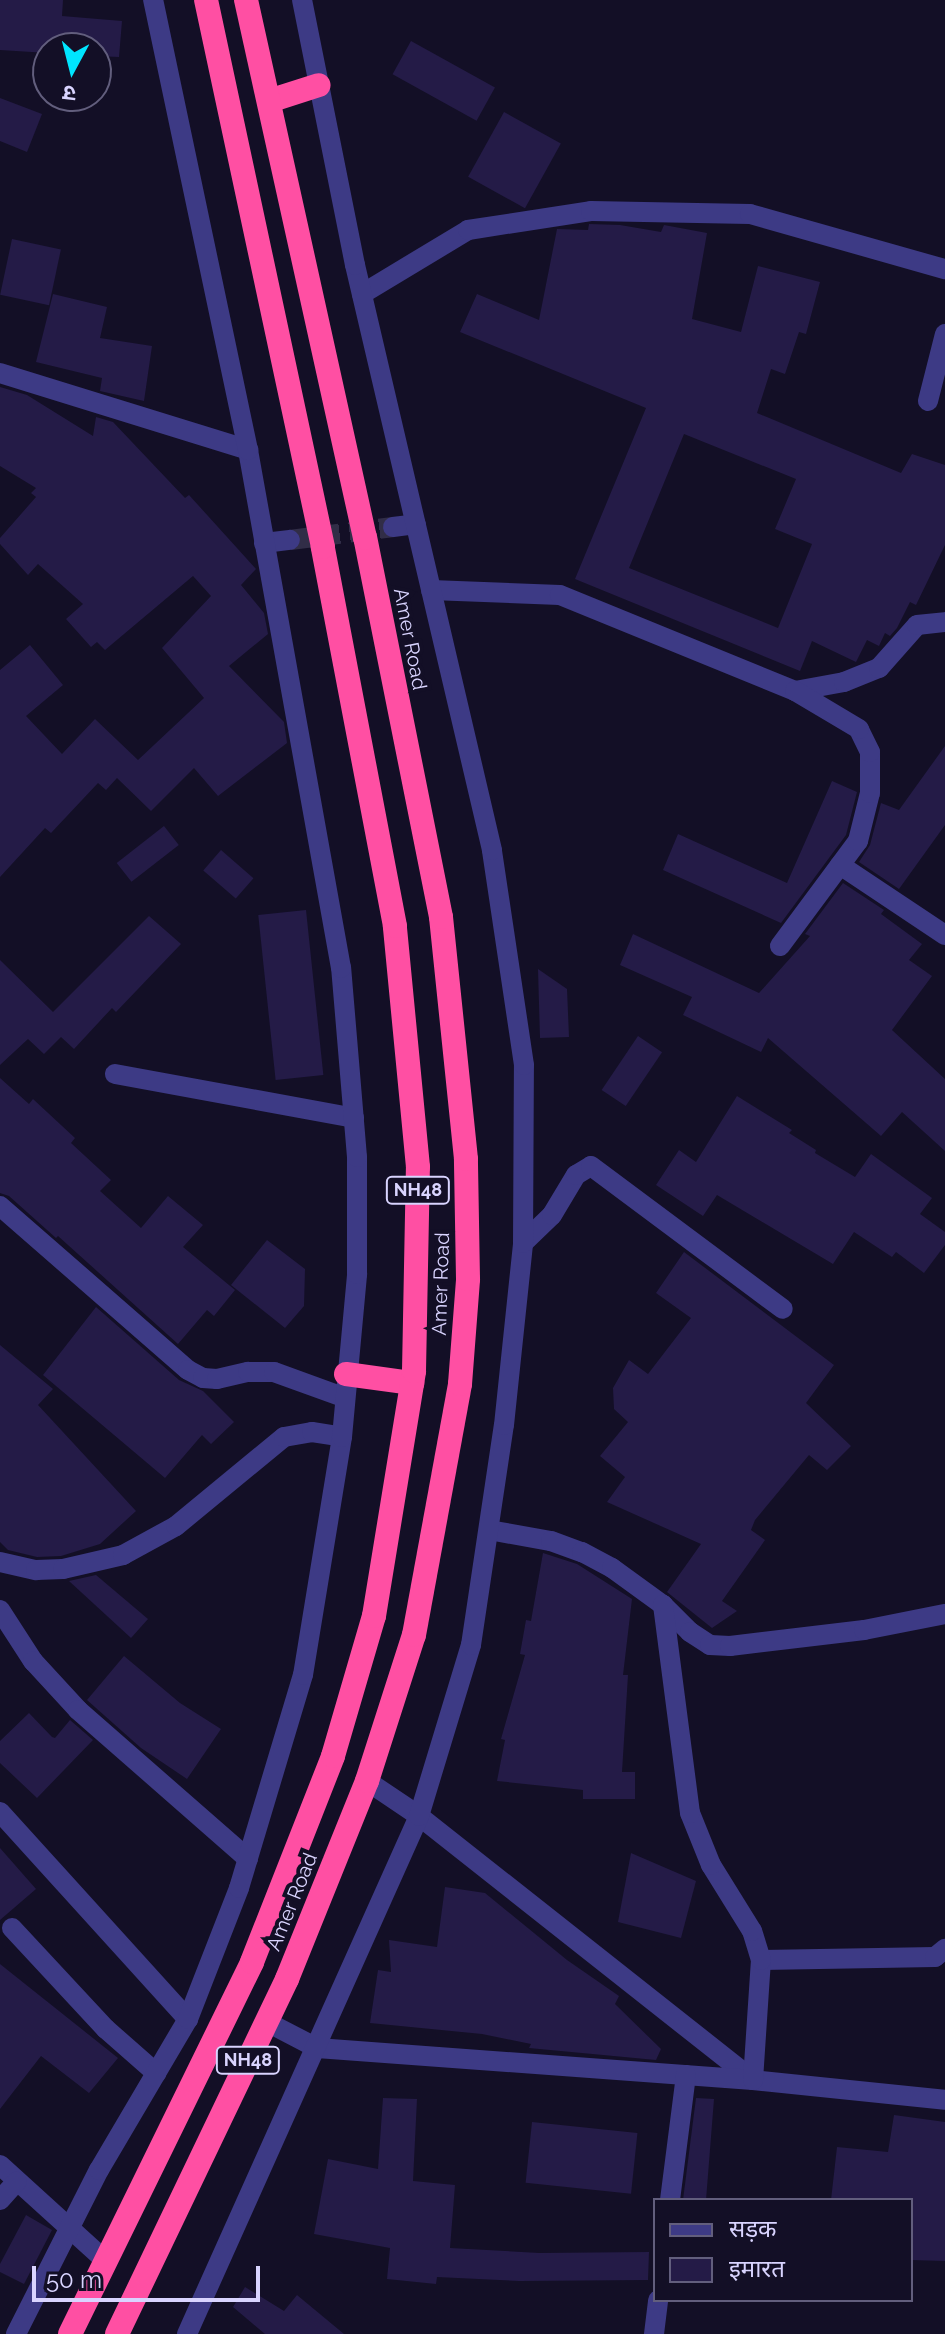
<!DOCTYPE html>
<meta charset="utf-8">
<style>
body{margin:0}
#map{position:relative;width:945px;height:2334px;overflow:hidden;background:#130f26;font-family:Raleway,"Noto Sans Devanagari",sans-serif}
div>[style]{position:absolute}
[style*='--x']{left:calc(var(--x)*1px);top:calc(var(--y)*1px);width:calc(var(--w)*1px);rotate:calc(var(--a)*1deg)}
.building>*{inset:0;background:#241b47;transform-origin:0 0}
.minor-tunnel>*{height:20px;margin-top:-10px;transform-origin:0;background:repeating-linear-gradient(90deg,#312d47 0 20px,transparent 0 30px)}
.minor>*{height:20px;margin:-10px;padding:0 10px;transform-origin:10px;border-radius:10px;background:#3d3a85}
.highway>*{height:24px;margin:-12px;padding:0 12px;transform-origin:12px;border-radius:12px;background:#ff4fa3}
span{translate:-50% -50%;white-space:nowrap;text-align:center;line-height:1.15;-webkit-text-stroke:8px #130f26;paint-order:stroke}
.shield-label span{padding:2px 6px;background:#130f26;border:2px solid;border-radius:6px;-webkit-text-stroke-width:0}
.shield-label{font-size:18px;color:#d9d4ff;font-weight:700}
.street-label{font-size:20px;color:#d9d4ff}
.legend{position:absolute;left:653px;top:2198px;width:260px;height:104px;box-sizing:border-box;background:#130f26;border:2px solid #625e7d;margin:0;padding:10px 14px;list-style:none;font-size:24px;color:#d9d4ff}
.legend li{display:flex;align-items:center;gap:16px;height:40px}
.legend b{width:40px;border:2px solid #625e7d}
.north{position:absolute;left:32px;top:32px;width:80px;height:80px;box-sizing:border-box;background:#130f26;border:2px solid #625e7d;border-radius:50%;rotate:187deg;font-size:22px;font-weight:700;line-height:32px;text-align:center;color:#d9d4ff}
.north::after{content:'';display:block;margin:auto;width:28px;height:36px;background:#00e5ff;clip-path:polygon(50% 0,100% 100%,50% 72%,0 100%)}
.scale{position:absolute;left:32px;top:2266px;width:228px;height:36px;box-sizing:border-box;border:4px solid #d9d4ff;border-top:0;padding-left:10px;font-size:24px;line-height:28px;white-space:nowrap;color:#d9d4ff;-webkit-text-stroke:6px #130f26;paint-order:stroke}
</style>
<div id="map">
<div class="building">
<div style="clip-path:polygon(0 0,63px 0,62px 16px,122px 21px,119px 57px,96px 56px,96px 48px,48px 48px,48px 53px,0 50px)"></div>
<div style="left:411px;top:41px;width:96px;height:38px;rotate:29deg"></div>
<div style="clip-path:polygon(0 98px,42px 114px,27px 152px,0 141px)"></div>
<div style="left:504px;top:112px;width:65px;height:74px;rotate:29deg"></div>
<div style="clip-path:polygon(evenodd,589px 224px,620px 225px,661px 232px,664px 225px,707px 233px,692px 319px,741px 332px,758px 266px,820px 282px,806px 334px,799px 332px,785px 374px,771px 369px,757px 413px,901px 473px,912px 454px,945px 465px,945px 545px,916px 605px,910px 602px,897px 628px,890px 636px,885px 633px,879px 646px,867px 640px,856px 662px,812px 641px,800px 671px,575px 579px,646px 408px,460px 332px,477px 294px,539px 320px,557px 229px,588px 230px,589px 224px,684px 434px,796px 479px,775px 529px,812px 544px,778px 628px,629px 568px,684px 434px)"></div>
<div style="left:12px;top:239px;width:50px;height:57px;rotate:12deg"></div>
<div style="clip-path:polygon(53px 294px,107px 307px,100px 338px,152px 346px,144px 401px,100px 391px,102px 378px,36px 362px)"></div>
<div style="clip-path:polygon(0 387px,27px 395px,93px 436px,96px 417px,113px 422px,185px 498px,189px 495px,256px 569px,241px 585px,264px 613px,268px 634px,229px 666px,284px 722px,287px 743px,218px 796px,194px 768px,151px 811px,117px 778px,106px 790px,98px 783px,51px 833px,45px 828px,0 877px,0 670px,30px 645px,63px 685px,26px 716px,62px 754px,95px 719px,138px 760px,204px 698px,162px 648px,211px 596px,193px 576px,105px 650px,97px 642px,91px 647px,66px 619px,83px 604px,38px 564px,28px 575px,0 544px,0 538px,36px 497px,31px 493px,36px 488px,0 466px)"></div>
<div style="clip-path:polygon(945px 746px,945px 825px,899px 889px,859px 862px,870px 845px,881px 803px,899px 810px)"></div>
<div style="clip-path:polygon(832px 781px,857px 792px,846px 835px,781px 923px,663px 870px,678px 834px,787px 883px)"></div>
<div style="left:164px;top:826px;width:24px;height:60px;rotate:52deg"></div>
<div style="left:221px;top:850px;width:43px;height:27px;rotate:41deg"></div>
<div style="clip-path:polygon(843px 883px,884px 910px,881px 914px,922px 944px,909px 960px,932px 976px,892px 1030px,945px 1079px,945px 1151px,902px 1112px,881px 1136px,768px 1038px,761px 1052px,683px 1015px,692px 997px,620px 965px,633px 934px,759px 993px,810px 936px,805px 934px)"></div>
<div style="left:306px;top:910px;width:166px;height:48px;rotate:84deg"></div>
<div style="clip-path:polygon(149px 916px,181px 944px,116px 1012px,112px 1008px,74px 1049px,61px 1037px,44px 1054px,28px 1039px,0 1065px,0 960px,53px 1012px)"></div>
<div style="clip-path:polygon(538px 969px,567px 989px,569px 1037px,540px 1038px)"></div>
<div style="left:638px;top:1036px;width:29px;height:65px;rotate:34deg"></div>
<div style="clip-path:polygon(0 1078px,29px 1104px,33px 1099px,75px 1138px,71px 1143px,111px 1180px,100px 1191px,141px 1228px,168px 1196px,203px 1225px,183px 1247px,235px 1290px,214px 1316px,207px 1310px,178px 1344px,58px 1236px,56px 1238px,9px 1196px,0 1193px)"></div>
<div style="clip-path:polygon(737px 1096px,792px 1130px,789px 1133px,816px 1150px,815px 1153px,855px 1177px,871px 1154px,932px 1198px,920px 1214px,945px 1232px,945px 1245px,924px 1273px,896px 1252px,892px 1257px,854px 1232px,833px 1264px,717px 1195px,703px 1216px,656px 1185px,679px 1150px,696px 1162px)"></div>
<div style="clip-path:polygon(267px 1240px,305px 1269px,304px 1306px,285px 1328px,231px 1285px)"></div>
<div style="clip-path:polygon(684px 1252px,834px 1365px,806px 1403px,851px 1446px,827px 1470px,809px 1455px,755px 1520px,751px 1530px,765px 1540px,722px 1601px,737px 1611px,712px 1628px,667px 1592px,701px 1544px,607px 1502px,625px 1477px,600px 1456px,628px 1422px,614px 1409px,613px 1388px,629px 1360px,648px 1374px,691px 1318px,656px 1293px)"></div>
<div style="clip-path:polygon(96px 1307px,179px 1380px,203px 1391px,234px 1422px,211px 1444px,202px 1435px,165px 1478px,43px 1375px)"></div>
<div style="clip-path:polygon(0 1345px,53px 1389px,38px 1405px,136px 1511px,100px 1544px,61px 1556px,37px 1557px,8px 1550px,0 1542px)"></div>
<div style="clip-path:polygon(543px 1553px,577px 1564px,632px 1599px,623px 1675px,628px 1675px,622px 1772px,635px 1772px,635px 1799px,583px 1799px,583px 1790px,497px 1781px,505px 1740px,501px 1739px,525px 1655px,520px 1654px,526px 1620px,531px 1621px)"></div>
<div style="clip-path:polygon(96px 1575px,148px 1619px,131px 1638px,69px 1581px)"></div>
<div style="clip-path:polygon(124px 1656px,180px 1703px,221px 1729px,187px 1779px,141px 1748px,87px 1700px)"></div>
<div style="clip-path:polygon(29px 1713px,52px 1737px,55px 1738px,70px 1720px,93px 1740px,37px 1798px,0 1763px,0 1741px)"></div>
<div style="clip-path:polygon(0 1848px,36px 1889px,0 1920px)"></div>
<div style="clip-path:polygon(631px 1853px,696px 1881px,681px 1938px,618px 1922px)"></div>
<div style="clip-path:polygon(445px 1887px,485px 1893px,567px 1960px,619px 1996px,615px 2004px,661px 2049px,656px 2060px,529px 2048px,531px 2044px,482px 2034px,370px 2023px,378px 1970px,391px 1972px,389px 1940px,437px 1947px)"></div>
<div style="clip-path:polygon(0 1964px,118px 2058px,89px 2093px,41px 2056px,0 2109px)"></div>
<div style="clip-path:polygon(383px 2098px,417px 2099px,413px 2181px,455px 2185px,450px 2248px,539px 2253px,649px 2252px,648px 2280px,519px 2281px,437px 2277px,436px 2284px,387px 2279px,390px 2248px,314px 2234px,328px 2159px,378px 2169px)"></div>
<div style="clip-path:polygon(696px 2098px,714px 2099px,706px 2200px,683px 2200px)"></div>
<div style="clip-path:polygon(894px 2115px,945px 2122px,945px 2261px,911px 2260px,911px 2200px,831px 2200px,837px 2147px,888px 2152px)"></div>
<div style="left:532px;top:2122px;width:106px;height:61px;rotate:6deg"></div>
<div style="clip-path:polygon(26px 2215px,52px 2230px,24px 2284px,0 2272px,0 2264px)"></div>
<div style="clip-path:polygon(245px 2287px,284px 2311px,297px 2295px,344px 2334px,265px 2334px,233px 2307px)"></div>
</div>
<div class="minor-tunnel">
<div style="--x:290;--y:540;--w:104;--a:-7.2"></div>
</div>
<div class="minor">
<div style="--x:362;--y:294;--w:124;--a:-31.1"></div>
<div style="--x:468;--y:230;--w:124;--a:-8.8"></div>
<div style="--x:591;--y:211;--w:159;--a:1.1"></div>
<div style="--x:750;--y:214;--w:203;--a:15.8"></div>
<div style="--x:0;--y:373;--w:260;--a:17.2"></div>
<div style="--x:928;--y:401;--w:69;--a:-75.8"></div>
<div style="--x:393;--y:527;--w:23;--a:-7"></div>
<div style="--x:264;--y:543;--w:26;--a:-7"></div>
<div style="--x:431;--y:590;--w:129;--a:2.2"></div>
<div style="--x:560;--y:595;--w:254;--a:22.2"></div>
<div style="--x:795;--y:691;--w:50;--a:-10.4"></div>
<div style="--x:844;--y:682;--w:38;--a:-22"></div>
<div style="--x:879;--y:668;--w:57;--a:-48.5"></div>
<div style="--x:917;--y:625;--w:28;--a:-6"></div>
<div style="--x:840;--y:865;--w:126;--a:33.7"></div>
<div style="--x:780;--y:946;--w:131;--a:-53.4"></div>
<div style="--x:858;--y:841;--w:49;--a:-76"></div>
<div style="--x:870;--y:793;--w:41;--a:-90"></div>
<div style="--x:870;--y:752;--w:25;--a:-116"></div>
<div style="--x:859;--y:729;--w:74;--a:-149.3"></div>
<div style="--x:115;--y:1074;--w:243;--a:10.4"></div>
<div style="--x:0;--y:1206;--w:249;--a:41.1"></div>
<div style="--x:188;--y:1370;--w:17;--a:28"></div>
<div style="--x:203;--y:1378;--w:14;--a:4"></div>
<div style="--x:217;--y:1379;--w:32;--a:-13"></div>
<div style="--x:248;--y:1372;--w:26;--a:0"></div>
<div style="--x:274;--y:1372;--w:73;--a:19.9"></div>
<div style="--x:523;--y:1243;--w:40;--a:-44"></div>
<div style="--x:552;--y:1215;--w:47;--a:-59"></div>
<div style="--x:576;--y:1175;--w:17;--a:-31"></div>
<div style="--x:591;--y:1166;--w:239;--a:36.7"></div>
<div style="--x:489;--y:1530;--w:63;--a:10.1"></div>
<div style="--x:551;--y:1541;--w:33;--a:20"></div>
<div style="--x:582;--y:1552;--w:34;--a:28"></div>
<div style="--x:612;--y:1568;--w:63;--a:36"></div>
<div style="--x:663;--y:1605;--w:38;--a:45"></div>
<div style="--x:690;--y:1632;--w:24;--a:33"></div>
<div style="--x:710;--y:1645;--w:20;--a:3"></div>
<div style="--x:730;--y:1646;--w:135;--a:-6.8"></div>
<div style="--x:864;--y:1630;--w:83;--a:-11.2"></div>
<div style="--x:0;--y:1562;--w:37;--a:13"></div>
<div style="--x:36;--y:1570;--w:27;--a:-2"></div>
<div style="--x:63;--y:1569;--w:62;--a:-13.1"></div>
<div style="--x:123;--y:1555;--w:60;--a:-28.7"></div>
<div style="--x:176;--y:1526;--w:140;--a:-39.5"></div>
<div style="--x:284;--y:1437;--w:28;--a:-10"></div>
<div style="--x:312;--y:1432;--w:30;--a:9"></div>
<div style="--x:0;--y:1610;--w:61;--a:57.1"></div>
<div style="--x:33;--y:1661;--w:67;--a:47.4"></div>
<div style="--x:78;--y:1710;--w:226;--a:41.2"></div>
<div style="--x:367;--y:1781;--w:63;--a:33.9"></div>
<div style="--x:419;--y:1816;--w:426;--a:38.3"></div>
<div style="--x:753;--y:2080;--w:193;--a:5.9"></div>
<div style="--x:0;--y:1812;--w:280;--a:47.8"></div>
<div style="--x:12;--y:1928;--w:138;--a:47.1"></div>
<div style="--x:106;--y:2029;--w:67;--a:41.3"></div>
<div style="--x:761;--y:1960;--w:174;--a:-1"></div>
<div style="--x:935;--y:1957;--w:13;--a:-39"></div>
<div style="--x:267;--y:2022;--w:56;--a:27.5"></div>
<div style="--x:317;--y:2048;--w:437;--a:4.2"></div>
<div style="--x:753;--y:2080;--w:120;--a:-86.2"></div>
<div style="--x:761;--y:1960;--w:30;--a:-107"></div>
<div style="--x:752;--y:1931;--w:78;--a:-121.8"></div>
<div style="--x:711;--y:1865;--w:56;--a:-112"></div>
<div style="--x:690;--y:1813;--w:210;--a:-97.4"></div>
<div style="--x:0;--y:2165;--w:143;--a:42.2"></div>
<div style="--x:0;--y:2200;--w:25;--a:-48"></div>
<div style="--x:670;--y:2200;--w:126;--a:-82.7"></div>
<div style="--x:16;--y:2334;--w:184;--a:-63.2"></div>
<div style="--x:99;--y:2170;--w:175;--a:-59.5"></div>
<div style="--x:188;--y:2019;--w:141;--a:-68.7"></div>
<div style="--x:239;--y:1888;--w:222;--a:-73.3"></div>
<div style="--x:303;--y:1675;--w:241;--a:-80.7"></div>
<div style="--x:342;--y:1437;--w:164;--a:-84.7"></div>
<div style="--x:357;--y:1274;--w:117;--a:-90"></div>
<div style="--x:357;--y:1157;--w:190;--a:-94.8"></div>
<div style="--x:341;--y:968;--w:526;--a:-100.18"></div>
<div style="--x:248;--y:450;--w:460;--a:-101.9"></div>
<div style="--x:187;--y:2334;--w:568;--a:-65.87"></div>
<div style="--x:419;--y:1816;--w:179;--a:-73.1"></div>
<div style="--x:471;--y:1645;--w:222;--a:-81.5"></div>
<div style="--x:504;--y:1425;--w:183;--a:-84"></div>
<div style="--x:523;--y:1243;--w:178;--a:-89.7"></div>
<div style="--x:524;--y:1065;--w:217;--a:-98.5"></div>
<div style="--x:492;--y:850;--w:601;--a:-103.18"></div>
<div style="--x:355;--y:265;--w:270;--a:-101.3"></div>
<div style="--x:654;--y:2334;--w:34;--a:-83"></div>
</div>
<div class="highway">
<div style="--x:269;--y:101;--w:52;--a:-17.7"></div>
<div style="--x:346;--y:1374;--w:67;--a:7.8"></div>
<div style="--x:70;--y:2334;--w:414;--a:-63.9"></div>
<div style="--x:252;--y:1962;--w:221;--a:-68.5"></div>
<div style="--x:333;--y:1756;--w:146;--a:-73.7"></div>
<div style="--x:374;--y:1616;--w:248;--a:-80.7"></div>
<div style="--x:414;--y:1371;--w:204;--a:-88.9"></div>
<div style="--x:418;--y:1167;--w:242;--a:-95.5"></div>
<div style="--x:395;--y:926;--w:386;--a:-100.8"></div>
<div style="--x:323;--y:547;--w:559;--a:-102.07"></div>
<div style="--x:117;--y:2334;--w:394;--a:-64.4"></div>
<div style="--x:287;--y:1979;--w:214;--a:-68"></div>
<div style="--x:367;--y:1781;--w:153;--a:-72.2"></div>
<div style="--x:414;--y:1635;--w:255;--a:-79.6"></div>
<div style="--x:460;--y:1384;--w:105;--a:-85.6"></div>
<div style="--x:468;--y:1279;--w:120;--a:-91"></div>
<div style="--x:466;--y:1159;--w:243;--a:-95.9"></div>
<div style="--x:441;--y:917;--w:387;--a:-101.3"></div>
<div style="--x:365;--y:538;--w:551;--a:-102.47"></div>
</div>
<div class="shield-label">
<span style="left:418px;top:1190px">NH48</span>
<span style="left:248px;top:2060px">NH48</span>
</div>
<div class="street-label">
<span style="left:410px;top:639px;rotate:79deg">Amer Road</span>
<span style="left:441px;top:1284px;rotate:-88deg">Amer Road</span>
<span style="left:292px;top:1902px;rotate:-68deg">Amer Road</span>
</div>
<ul class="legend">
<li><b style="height:10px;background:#3d3a85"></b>सड़क</li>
<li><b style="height:22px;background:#241b47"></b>इमारत</li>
</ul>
<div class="north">उ</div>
<div class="scale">50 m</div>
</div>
